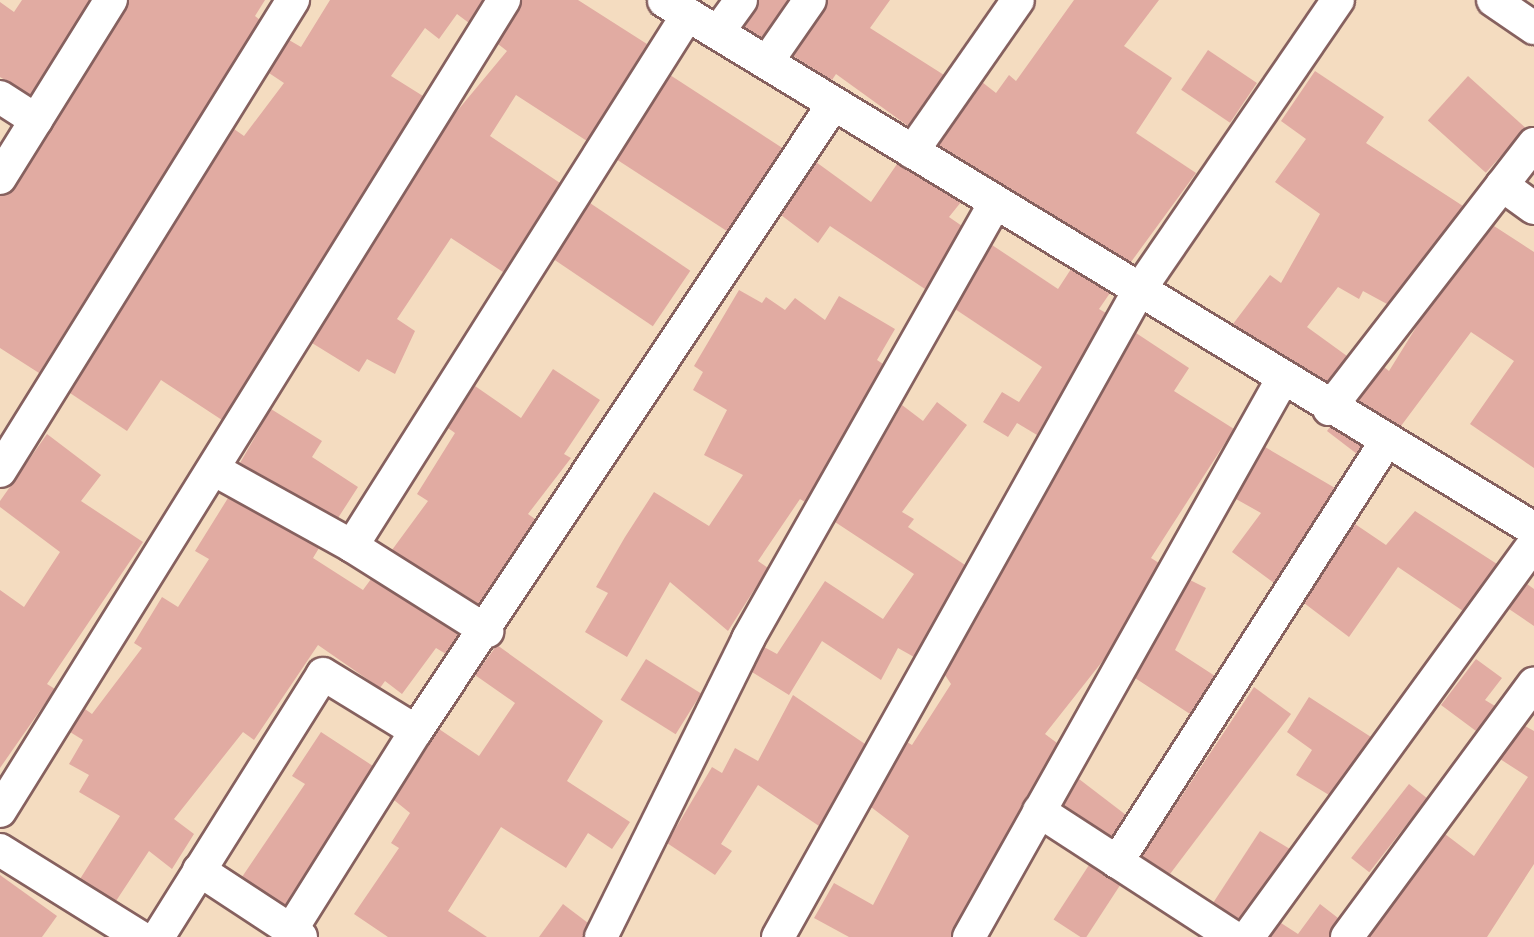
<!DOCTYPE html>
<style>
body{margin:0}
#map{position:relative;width:1534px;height:937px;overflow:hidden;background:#f4dcc0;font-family:"IM FELL Great Primer",serif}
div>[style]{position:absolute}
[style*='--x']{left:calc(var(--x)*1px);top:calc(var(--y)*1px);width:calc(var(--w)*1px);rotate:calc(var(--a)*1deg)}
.building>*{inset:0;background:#e1aba2;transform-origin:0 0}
.roads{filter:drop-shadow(2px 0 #86615f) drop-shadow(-2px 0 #86615f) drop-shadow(0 2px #86615f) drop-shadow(0 -2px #86615f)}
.street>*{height:32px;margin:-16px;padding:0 16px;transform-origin:16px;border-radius:16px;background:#fff}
.secondary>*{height:33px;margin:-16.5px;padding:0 16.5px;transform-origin:16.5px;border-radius:16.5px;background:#fff}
span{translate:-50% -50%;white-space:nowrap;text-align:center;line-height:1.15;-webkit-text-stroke:4.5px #fcf5e5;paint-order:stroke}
</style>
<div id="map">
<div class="building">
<div style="clip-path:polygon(22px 0,90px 0,30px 95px,0 77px,0 2px,14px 12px)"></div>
<div style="clip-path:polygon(129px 0,265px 0,255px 16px,260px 20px,39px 373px,0 348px,0 196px,15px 188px)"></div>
<div style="clip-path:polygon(330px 0,483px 0,469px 23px,457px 14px,439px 39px,425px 28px,391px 76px,423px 96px,222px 420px,161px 380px,127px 431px,70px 393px,234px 129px,244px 136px,284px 83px,269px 73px,289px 40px,301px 47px)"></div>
<div style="clip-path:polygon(522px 0,578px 0,647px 44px,587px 141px,516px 95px,490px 136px,560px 183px,503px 272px,451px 238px,397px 319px,415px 331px,395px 374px,367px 359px,359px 372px,312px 343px,453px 116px,507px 51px,498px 44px)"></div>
<div style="clip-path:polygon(759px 0,788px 0,762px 38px,744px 27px)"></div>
<div style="clip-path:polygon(828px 0,890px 0,870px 28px,944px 75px,908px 126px,836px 74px,832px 80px,793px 56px)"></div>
<div style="clip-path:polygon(1074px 0,1159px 0,1124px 46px,1172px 78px,1136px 133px,1196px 173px,1131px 262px,939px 145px,982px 82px,996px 93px,1009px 75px,1016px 81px)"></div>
<div style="left:1208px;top:50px;width:59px;height:48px;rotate:34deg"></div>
<div style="clip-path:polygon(1315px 71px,1384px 117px,1366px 143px,1463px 206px,1387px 304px,1363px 291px,1359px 299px,1338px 287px,1307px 327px,1347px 356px,1328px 382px,1233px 324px,1270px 275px,1281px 283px,1320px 214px,1275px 182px,1306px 139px,1281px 121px)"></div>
<div style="left:670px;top:75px;width:134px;height:100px;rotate:33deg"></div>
<div style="left:1468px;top:76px;width:78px;height:60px;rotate:42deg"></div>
<div style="clip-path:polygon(816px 162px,871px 202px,897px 164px,961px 202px,949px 217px,962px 226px,925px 289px,830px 226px,818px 243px,781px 215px)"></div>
<div style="left:590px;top:203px;width:121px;height:67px;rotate:34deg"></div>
<div style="clip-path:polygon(1494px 226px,1534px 252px,1534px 468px,1470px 424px,1514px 361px,1471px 332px,1401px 426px,1358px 400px,1384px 367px,1389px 371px,1420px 321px)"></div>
<div style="clip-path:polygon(992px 245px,1058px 289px,1071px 269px,1110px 293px,1099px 309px,1106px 313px,1037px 435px,1017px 423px,1008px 437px,983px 422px,1002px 392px,1019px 402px,1042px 367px,955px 309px)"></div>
<div style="clip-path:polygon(739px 290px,762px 303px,766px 297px,785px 310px,795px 298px,825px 320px,839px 296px,895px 329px,877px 360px,883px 364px,805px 502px,800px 499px,758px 561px,768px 568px,728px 631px,670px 582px,627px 657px,585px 632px,608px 593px,596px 587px,625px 537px,654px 492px,709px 526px,743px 475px,704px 455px,727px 410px,693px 390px,703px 372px,694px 366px)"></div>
<div style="clip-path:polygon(1136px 333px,1189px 368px,1174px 391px,1234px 429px,1151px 558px,1159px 563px,1105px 658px,1045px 734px,1057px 743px,951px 937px,849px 937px,814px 918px,834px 883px,873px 905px,909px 836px,871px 807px,907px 742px,912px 745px,951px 684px,945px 675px)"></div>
<div style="clip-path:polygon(553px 369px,600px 400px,564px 454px,571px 458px,528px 514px,535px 519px,479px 604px,392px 550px,428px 501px,417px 494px,455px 433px,448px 428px,475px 386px,521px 418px)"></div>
<div style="clip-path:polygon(937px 402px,967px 425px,902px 512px,914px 519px,908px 527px,965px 565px,914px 657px,898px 648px,881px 680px,822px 641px,789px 695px,752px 672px,764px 647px,777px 654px,825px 581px,883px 619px,914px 574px,835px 522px,902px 405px,923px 421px)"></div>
<div style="clip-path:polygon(271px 409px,322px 441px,312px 457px,358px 487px,338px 518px,240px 463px)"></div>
<div style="clip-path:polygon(1330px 427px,1362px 446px,1357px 454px,1327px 431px)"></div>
<div style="clip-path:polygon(47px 434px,101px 475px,81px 501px,143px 542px,47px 684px,55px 689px,0 768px,0 590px,24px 607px,60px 552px,0 507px,0 501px)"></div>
<div style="clip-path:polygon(1265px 447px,1335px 488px,1274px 583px,1232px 552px,1261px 513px,1236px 499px)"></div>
<div style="clip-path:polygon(228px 498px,319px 548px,313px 558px,363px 590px,371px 579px,459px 634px,446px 654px,436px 648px,402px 694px,385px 681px,380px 688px,318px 645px,254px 740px,243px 732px,174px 819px,194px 834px,172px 869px,149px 851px,116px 901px,80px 879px,120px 816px,79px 792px,89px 775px,69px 764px,83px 740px,70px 732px,85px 709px,92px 714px,142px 648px,134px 643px,162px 597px,178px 607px,209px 559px,195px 551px)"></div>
<div style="clip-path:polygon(1415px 511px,1497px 564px,1463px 611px,1398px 567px,1349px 637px,1304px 603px,1355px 524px,1386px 545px)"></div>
<div style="clip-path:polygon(1190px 580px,1206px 588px,1175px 650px,1215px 676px,1190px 714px,1135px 678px)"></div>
<div style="clip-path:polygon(1527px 584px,1534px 589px,1534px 626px,1509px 609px)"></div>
<div style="clip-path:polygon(497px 645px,603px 721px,567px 781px,630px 822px,612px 849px,588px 833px,566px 868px,501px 827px,448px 911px,487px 937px,388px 937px,354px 914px,399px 848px,391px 843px,410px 813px,394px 800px,439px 729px,479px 756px,515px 703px,475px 675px)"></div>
<div style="left:646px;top:659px;width:65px;height:48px;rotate:32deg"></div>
<div style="clip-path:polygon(1476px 659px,1502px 678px,1485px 700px,1495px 706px,1476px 731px,1441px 705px)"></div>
<div style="clip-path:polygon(1254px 687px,1291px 714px,1170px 874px,1142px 856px)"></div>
<div style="clip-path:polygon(793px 695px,865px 744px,819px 826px,758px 785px,721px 844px,732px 851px,715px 875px,667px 843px,712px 767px,722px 773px,735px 748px,758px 761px)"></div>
<div style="clip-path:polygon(1309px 697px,1371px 737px,1329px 795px,1296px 775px,1312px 750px,1287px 732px)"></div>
<div style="clip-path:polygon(1525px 726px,1534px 731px,1534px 864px,1487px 937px,1369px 937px,1445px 834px,1474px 856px,1528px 777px,1500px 759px)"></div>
<div style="clip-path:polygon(321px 732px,373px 766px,285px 905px,242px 877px,305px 784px,292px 776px)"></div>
<div style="clip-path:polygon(1079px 779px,1126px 815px,1112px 837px,1064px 805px)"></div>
<div style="left:1409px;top:784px;width:23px;height:94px;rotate:38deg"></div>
<div style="clip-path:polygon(1260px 831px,1290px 849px,1239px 919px,1213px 903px)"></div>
<div style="left:1089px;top:865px;width:37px;height:65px;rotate:33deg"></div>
<div style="clip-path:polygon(0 875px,57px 916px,42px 937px,0 937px)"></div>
<div style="clip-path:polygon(563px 904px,588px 923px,583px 937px,539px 937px)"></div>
<div style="clip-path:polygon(1320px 904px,1338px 918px,1329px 937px,1270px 937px,1281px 923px,1298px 934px)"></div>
</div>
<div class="roads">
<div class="street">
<div style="--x:1493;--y:0;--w:50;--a:34.3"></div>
<div style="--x:718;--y:32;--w:39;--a:-54"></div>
<div style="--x:767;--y:62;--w:75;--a:-55.3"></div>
<div style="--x:0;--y:97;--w:43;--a:32.6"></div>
<div style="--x:912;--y:152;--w:185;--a:-55.1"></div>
<div style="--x:0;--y:178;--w:210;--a:-58.1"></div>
<div style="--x:1502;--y:185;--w:39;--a:36"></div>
<div style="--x:1329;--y:409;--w:335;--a:-52.3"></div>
<div style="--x:215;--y:470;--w:157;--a:29"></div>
<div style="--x:352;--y:546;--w:160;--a:32.2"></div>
<div style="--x:0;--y:471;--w:555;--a:-58.12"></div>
<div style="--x:352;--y:546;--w:629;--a:-57.72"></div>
<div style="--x:0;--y:811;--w:955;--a:-58.14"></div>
<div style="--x:1039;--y:811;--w:231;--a:33"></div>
<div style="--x:0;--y:850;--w:165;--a:31.9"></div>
<div style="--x:1117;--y:862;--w:499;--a:-57.4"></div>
<div style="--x:199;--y:870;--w:122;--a:33.3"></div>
<div style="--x:291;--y:930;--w:235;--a:-57.9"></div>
<div style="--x:416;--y:731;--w:754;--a:-56.35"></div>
<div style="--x:158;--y:937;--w:310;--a:-57.9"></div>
<div style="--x:323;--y:674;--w:109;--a:31.5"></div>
<div style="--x:601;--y:937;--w:332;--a:-63.7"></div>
<div style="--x:748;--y:639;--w:501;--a:-60.47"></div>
<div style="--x:778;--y:937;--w:739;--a:-60.83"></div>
<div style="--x:1138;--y:292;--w:354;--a:-55.6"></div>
<div style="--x:969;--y:937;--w:639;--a:-60.67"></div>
<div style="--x:1248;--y:937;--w:486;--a:-54"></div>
<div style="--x:1347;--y:937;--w:315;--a:-53.6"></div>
</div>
<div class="secondary">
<div style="--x:664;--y:0;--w:1018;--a:31.3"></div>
</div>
</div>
</div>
